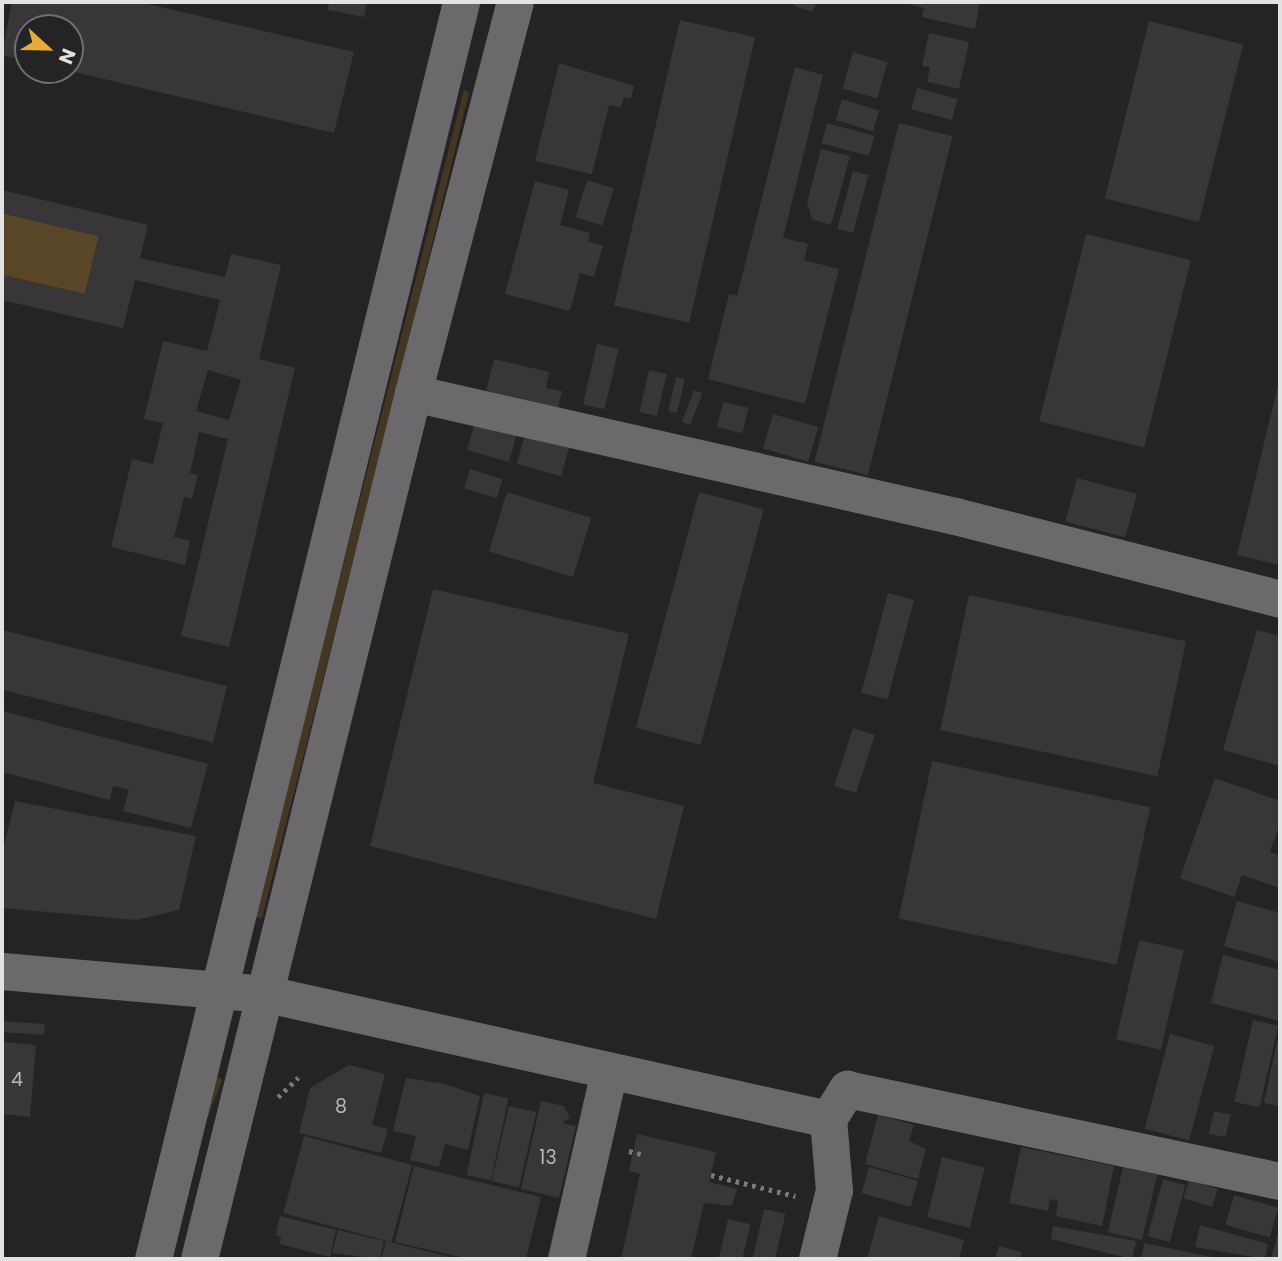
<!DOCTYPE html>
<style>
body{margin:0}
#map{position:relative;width:1282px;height:1261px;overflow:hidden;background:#242325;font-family:Poppins,sans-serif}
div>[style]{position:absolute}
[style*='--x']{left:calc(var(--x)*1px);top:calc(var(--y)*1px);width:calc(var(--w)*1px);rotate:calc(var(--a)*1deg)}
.green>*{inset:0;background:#433724;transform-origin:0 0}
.water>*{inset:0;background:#594626}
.building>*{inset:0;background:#383639;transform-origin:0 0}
.path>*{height:4.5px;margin-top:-2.25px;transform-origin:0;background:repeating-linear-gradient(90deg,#7a7a7b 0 3.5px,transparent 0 8.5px)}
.minor>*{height:37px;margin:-18.5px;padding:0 18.5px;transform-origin:18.5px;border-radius:18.5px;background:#6b696c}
span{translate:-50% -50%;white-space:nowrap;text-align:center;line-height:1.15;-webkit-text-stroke:5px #242325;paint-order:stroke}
.number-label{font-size:19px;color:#b8b7b8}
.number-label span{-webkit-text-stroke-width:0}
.frame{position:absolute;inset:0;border:4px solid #e2e2e3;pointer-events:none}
.north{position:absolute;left:14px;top:14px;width:70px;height:70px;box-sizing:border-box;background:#242325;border:2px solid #706f71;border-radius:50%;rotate:112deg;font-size:19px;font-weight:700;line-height:28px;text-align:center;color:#e2e2e3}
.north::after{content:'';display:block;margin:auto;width:24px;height:32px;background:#e9ab38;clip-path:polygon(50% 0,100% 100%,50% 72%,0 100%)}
</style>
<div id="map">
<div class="green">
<div style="clip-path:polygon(464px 89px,469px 93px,385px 436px,262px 918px,254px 917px)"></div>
<div style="left:214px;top:1076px;width:9px;height:188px;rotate:21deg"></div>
</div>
<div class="water">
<div style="clip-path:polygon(2px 213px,99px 236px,85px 294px,2px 275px)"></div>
</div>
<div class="building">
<div style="clip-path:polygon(12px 2px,139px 2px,354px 52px,334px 133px,70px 71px,70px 28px,28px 28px,28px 61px,2px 55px)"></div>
<div style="clip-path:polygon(329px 2px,367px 2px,364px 17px,328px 10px)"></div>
<div style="clip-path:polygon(795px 2px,816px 2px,813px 12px,794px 6px)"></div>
<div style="clip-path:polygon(900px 2px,980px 2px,975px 29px,922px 17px,924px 8px)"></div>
<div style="left:680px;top:20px;width:77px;height:293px;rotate:13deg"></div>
<div style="left:1149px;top:21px;width:97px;height:183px;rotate:14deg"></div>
<div style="clip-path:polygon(929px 33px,969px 42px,959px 89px,927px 82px,930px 67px,922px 66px)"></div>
<div style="left:853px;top:52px;width:36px;height:38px;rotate:16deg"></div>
<div style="clip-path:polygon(559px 63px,634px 86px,631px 99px,624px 97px,621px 108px,609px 105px,592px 174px,535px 161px)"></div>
<div style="clip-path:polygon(795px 67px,823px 75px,783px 238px,808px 244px,804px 260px,839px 269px,805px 404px,708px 379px,729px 294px,737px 296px)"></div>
<div style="left:917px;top:88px;width:42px;height:22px;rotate:15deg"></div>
<div style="left:842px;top:99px;width:39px;height:22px;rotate:17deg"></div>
<div style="left:827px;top:123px;width:49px;height:21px;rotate:15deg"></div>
<div style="left:899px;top:123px;width:55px;height:349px;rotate:14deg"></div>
<div style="clip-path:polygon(821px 149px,850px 156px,831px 225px,812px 219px,807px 203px)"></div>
<div style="left:853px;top:171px;width:16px;height:60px;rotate:15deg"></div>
<div style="left:587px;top:180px;width:28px;height:39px;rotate:17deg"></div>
<div style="clip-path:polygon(535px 181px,569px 190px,560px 225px,590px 233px,588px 241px,603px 246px,594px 277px,580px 273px,570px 311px,505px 294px)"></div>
<div style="clip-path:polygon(evenodd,2px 190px,148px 225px,140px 258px,225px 277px,231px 254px,281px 265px,259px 359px,295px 368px,229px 647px,181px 636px,228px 439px,199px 432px,190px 473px,198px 475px,192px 499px,184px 497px,174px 537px,190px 541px,185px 565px,111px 547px,132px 459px,153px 464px,163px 423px,144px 419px,163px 341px,207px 351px,220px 300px,135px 280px,123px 328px,2px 300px,2px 275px,85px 294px,99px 236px,2px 213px,2px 190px,208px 370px,241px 380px,229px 420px,196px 411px,208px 370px)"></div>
<div style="left:1086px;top:234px;width:108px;height:193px;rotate:14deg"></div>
<div style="left:597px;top:344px;width:22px;height:62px;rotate:13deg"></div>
<div style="clip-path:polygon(494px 359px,549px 372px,546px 388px,562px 391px,558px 408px,486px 392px)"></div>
<div style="left:649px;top:370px;width:18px;height:43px;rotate:13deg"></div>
<div style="left:676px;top:377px;width:9px;height:35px;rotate:13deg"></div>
<div style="clip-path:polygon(1279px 381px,1280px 381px,1280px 565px,1237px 555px)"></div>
<div style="left:694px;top:390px;width:9px;height:34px;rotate:21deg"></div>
<div style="left:723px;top:402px;width:26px;height:26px;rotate:13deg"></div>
<div style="left:773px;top:414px;width:47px;height:36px;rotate:16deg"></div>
<div style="clip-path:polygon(484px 419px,518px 429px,509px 462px,467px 450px,474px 426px)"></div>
<div style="left:526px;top:431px;width:46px;height:34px;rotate:16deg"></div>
<div style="left:470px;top:469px;width:34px;height:20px;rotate:17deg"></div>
<div style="left:1077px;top:478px;width:62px;height:45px;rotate:15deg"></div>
<div style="left:507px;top:492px;width:88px;height:62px;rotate:17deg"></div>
<div style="left:699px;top:492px;width:67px;height:244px;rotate:15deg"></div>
<div style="clip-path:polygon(433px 589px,629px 634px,593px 783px,684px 806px,656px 919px,370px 846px)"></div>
<div style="left:888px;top:593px;width:27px;height:103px;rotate:15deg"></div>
<div style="left:969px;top:595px;width:222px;height:138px;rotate:12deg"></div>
<div style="left:2px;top:630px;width:232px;height:58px;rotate:14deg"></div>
<div style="clip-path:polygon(1257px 630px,1280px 636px,1280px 766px,1223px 750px)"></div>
<div style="clip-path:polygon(2px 711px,208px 764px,191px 828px,123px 811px,129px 790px,113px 786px,110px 800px,2px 772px)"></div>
<div style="left:853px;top:728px;width:23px;height:61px;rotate:18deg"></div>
<div style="left:932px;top:761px;width:223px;height:161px;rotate:12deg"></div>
<div style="clip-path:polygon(1215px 778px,1280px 801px,1280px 823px,1270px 852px,1280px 856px,1280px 888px,1242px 875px,1234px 897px,1180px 878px)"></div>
<div style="clip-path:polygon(15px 801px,196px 836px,179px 910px,136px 920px,2px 908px,2px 854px)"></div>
<div style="clip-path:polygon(1237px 901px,1280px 913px,1280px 962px,1224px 946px)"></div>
<div style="left:1139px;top:940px;width:46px;height:102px;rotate:13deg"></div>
<div style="clip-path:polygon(1223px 955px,1280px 970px,1280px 1021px,1211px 1003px)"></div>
<div style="left:1253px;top:1020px;width:26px;height:84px;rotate:13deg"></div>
<div style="left:2px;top:1021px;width:43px;height:11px;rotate:4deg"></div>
<div style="left:1170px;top:1034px;width:46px;height:98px;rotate:15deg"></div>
<div style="clip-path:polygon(1277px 1041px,1280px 1041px,1280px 1106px,1264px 1103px)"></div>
<div style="clip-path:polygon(2px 1042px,36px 1045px,30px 1117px,2px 1114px)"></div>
<div style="clip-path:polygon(349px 1065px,385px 1074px,372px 1125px,388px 1129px,381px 1153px,299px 1133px,310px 1088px)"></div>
<div style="clip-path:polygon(406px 1078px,445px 1084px,480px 1096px,468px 1150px,445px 1144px,439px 1167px,410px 1160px,416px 1136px,393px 1131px)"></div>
<div style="left:484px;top:1093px;width:25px;height:84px;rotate:12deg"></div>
<div style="clip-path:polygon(541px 1101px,564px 1106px,570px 1118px,562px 1123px,576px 1126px,559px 1198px,521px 1189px)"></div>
<div style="left:509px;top:1106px;width:28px;height:77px;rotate:13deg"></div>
<div style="left:1214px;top:1111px;width:17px;height:23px;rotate:13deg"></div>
<div style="clip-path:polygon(878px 1115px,914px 1125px,909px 1141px,926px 1149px,918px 1179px,865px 1164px)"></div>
<div style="clip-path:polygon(637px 1134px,716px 1152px,709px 1182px,737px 1189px,732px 1206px,704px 1203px,691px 1259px,621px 1259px,640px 1174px,629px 1171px)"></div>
<div style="left:304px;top:1136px;width:112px;height:80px;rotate:15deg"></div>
<div style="clip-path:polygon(1021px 1147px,1114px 1166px,1102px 1226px,1056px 1216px,1058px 1201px,1050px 1199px,1048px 1211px,1009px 1203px)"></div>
<div style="left:942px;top:1157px;width:44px;height:62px;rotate:14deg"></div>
<div style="clip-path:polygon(414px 1166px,541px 1197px,526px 1259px,468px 1259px,395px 1242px)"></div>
<div style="left:869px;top:1167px;width:51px;height:27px;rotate:16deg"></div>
<div style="left:1123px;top:1167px;width:35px;height:67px;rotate:13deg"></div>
<div style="left:1163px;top:1179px;width:23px;height:59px;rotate:15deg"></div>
<div style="left:1189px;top:1180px;width:30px;height:19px;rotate:17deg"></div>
<div style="left:1234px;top:1195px;width:46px;height:31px;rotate:16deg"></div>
<div style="left:764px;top:1209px;width:22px;height:51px;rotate:13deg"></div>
<div style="clip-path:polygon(280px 1216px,336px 1230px,330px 1257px,280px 1244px,281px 1237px,276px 1235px)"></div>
<div style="clip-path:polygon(879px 1216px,964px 1240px,959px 1259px,867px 1259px)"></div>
<div style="left:728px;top:1219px;width:23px;height:41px;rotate:13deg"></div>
<div style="clip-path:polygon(1200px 1225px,1268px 1244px,1265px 1259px,1195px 1247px)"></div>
<div style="clip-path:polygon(1053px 1226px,1136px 1241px,1132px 1259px,1051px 1239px)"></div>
<div style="clip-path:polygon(1279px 1229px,1280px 1259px,1271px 1259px)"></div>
<div style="clip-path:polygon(338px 1230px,384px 1241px,380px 1259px,332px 1253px)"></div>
<div style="clip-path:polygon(386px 1241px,454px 1258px,453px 1259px,381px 1259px)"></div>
<div style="clip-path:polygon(1144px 1243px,1216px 1258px,1216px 1259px,1141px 1259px)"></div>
<div style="clip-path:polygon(999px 1246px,1022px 1252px,1020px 1259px,995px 1259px)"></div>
</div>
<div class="path">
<div style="--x:278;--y:1097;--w:28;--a:-44"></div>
<div style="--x:629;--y:1151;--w:16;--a:14"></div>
<div style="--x:711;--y:1175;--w:87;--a:14"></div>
</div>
<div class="minor">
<div style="--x:413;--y:393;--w:556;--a:12.79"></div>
<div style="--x:955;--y:516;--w:335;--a:14.3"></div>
<div style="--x:2;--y:971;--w:266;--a:5"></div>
<div style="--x:267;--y:994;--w:575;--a:12.56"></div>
<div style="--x:153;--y:1259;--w:1294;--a:-76.23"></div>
<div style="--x:199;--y:1259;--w:892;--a:-76.12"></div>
<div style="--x:413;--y:393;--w:404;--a:-75.4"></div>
<div style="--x:566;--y:1259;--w:193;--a:-77.1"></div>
<div style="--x:817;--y:1259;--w:71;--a:-76.2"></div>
<div style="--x:834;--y:1190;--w:71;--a:-94.8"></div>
<div style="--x:828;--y:1119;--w:36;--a:-58"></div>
<div style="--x:847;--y:1089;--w:443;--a:12"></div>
</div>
<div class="number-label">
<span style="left:17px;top:1080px">4</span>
<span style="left:341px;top:1107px">8</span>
<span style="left:548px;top:1158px">13</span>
</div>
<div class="frame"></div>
<div class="north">N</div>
</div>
